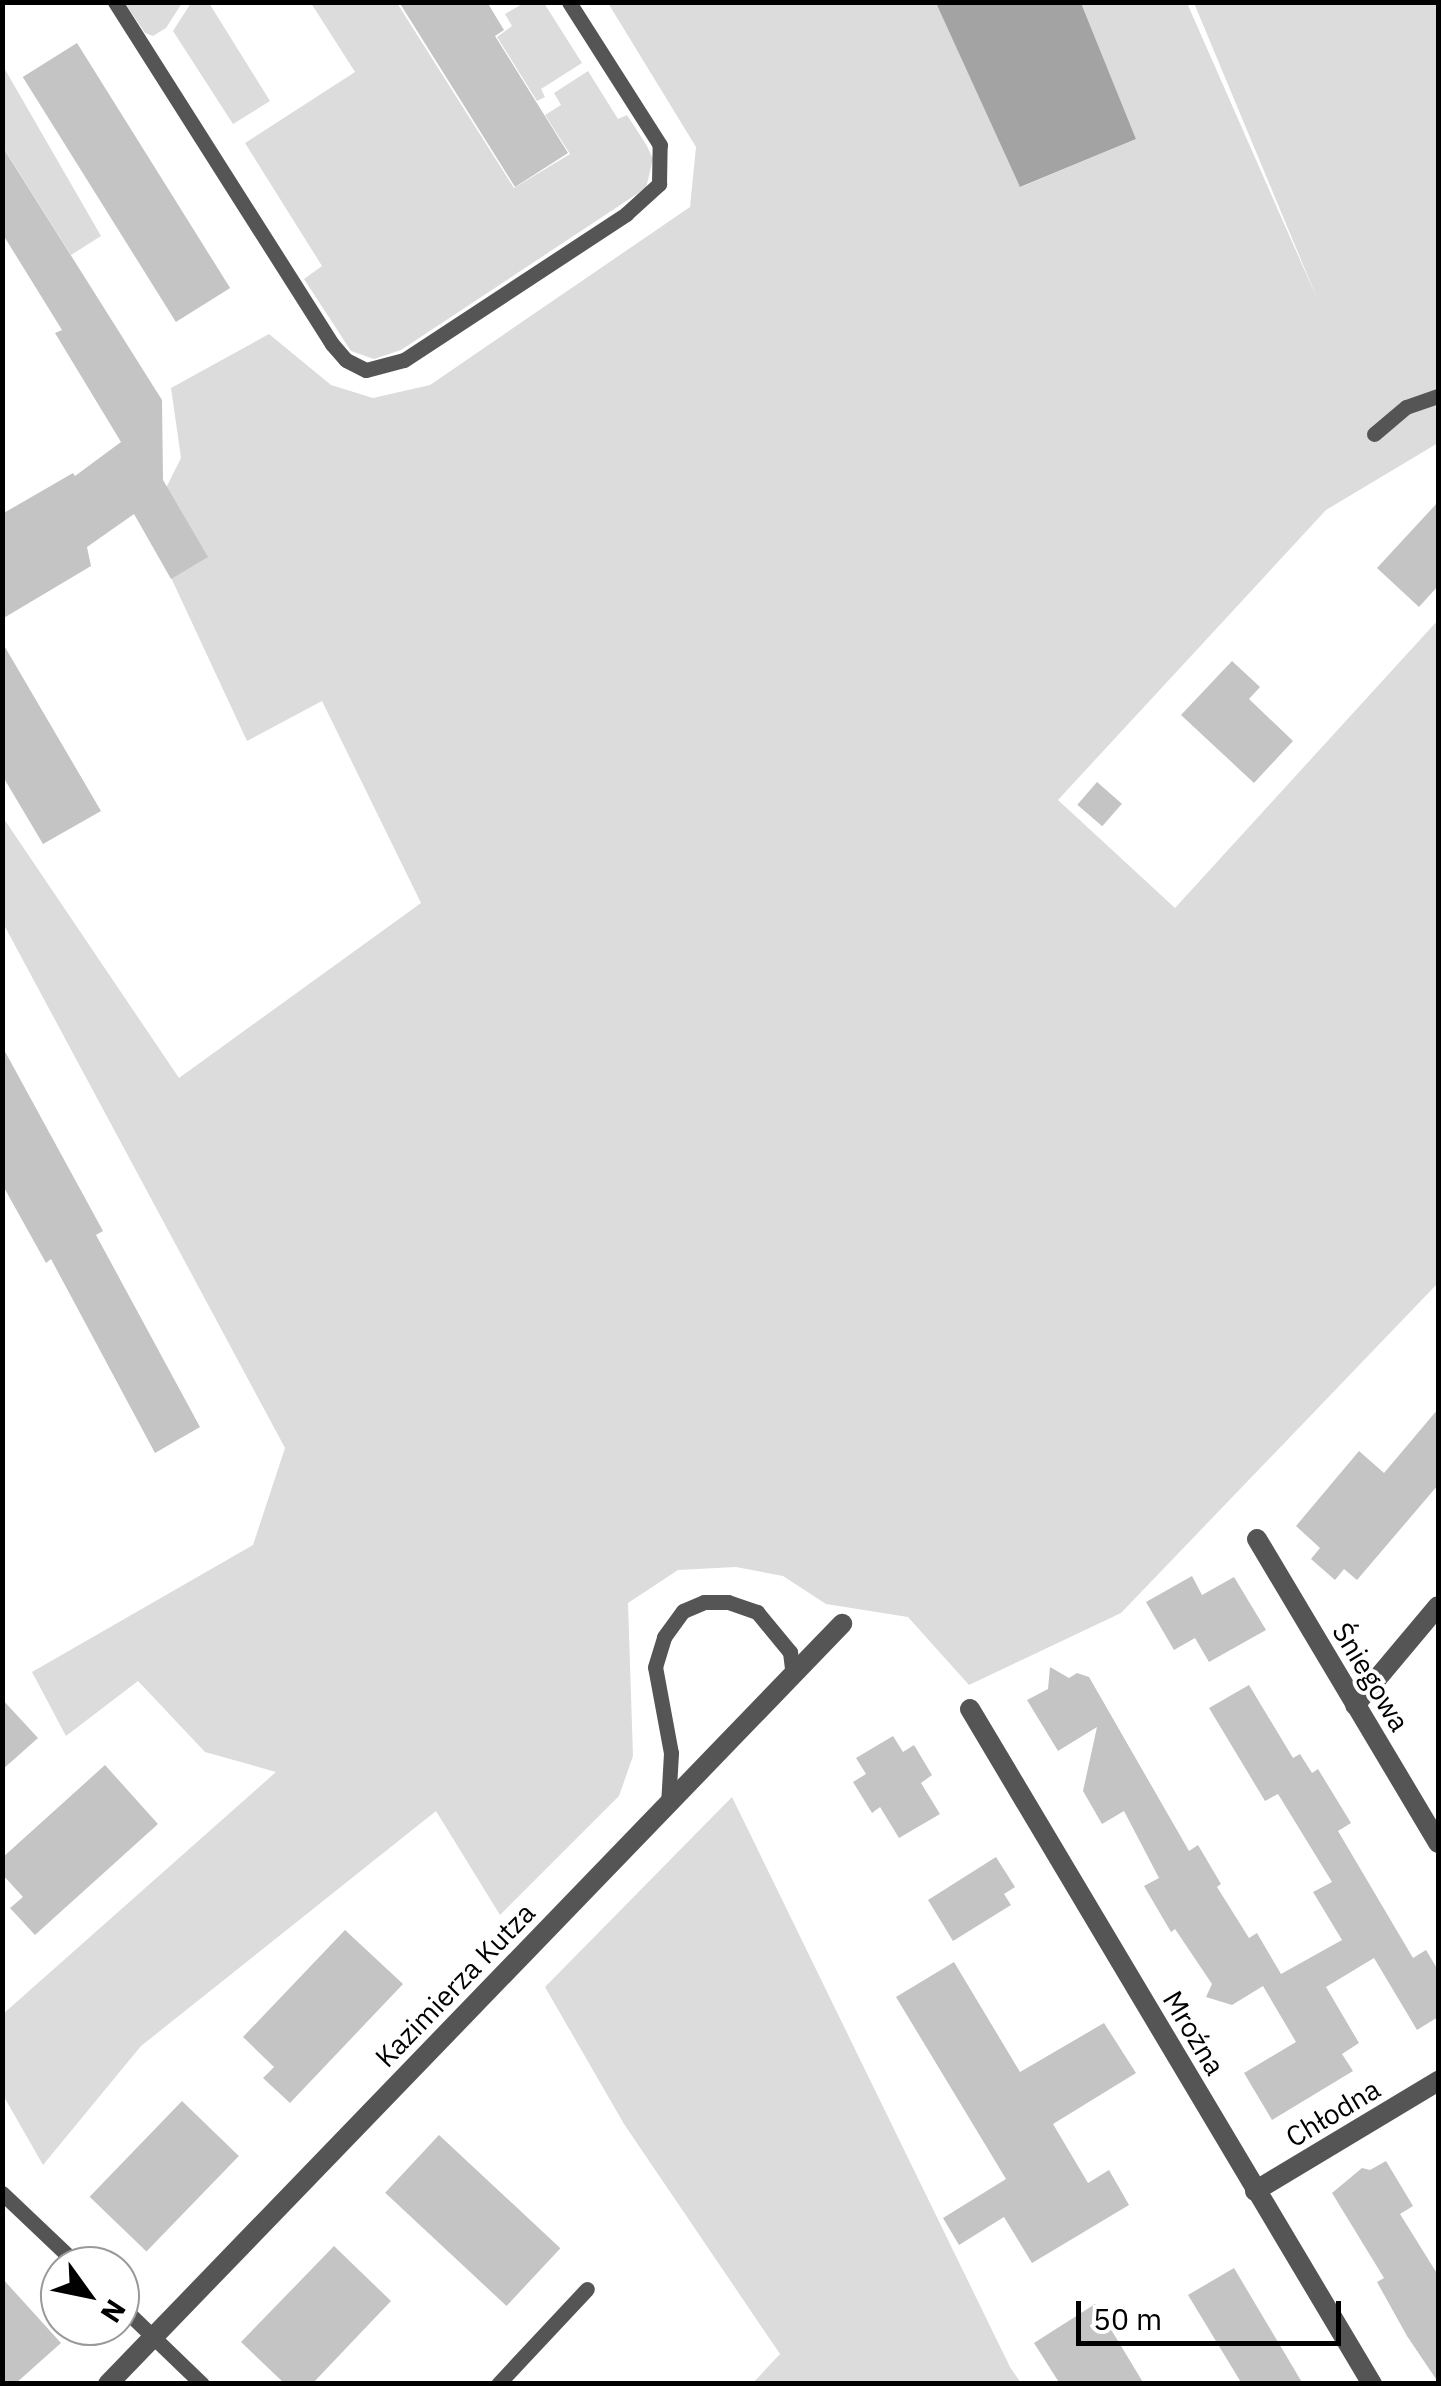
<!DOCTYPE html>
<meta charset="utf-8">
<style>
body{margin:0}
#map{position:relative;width:1441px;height:2386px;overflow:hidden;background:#fff;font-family:"IBM Plex Sans",sans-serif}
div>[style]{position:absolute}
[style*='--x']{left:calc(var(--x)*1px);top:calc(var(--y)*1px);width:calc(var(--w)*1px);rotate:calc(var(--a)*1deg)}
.green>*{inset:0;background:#dcdcdc}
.water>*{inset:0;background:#a3a3a3}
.building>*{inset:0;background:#c4c4c4;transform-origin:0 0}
.service>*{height:15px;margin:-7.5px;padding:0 7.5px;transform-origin:7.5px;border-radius:7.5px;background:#555}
.minor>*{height:20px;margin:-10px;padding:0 10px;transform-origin:10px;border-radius:10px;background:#555}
span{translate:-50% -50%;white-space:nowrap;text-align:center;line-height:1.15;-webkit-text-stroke:8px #fff;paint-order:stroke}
.street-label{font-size:28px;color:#000}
.frame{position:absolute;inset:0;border:5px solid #000;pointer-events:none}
.north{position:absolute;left:40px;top:2246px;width:100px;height:100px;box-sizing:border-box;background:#fff;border:2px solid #999;border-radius:50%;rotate:123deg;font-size:28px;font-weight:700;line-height:40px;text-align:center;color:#000}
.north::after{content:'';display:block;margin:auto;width:35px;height:45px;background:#000;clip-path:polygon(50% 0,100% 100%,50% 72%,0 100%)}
.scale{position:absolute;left:1076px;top:2301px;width:265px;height:45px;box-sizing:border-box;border:5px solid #000;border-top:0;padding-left:12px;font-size:30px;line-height:35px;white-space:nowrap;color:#000;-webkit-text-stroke:8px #fff;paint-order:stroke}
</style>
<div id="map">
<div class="green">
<div style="clip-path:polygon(125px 3px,182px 3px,166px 28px,153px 36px,145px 33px)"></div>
<div style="clip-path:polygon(191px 3px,209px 3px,270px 101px,233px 124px,173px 31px)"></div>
<div style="clip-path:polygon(311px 3px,397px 3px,514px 188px,570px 154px,545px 115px,561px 105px,554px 93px,588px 71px,618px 119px,627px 115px,647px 146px,653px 159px,646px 188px,401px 350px,374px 359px,351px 351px,304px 279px,322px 266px,245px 143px,355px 72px)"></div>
<div style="clip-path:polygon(524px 3px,544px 3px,582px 63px,541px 89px,545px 97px,537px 101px,497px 37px,512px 26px,505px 14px)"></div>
<div style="clip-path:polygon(608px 3px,936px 3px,1021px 187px,1136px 139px,1081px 3px,1187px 3px,1319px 303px,1194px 3px,1438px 3px,1438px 443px,1326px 510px,1058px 800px,1175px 908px,1438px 620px,1438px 1283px,1121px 1613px,969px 1685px,908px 1617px,826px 1604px,783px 1576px,736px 1567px,678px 1570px,628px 1603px,633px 1756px,619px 1796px,500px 1915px,436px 1811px,141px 2046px,43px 2165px,3px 2095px,3px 2014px,276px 1772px,205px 1752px,138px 1681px,66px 1736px,32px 1672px,253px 1545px,285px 1448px,3px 923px,2px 816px,179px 1078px,421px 903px,322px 701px,247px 741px,147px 526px,181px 458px,171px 388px,269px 334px,331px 385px,373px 398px,430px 385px,690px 207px,696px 147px)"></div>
<div style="clip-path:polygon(3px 66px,101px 236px,71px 255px,3px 147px)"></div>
<div style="clip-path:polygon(732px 1797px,1010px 2367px,1021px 2383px,753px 2383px,780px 2354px,624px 2124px,545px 1987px)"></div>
</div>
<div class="water">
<div style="clip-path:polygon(936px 3px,1081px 3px,1136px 139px,1020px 187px)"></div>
</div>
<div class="building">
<div style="clip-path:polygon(399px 2px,487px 2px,504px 30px,495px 36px,568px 153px,515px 187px)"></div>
<div style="left:77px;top:43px;width:289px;height:64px;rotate:58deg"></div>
<div style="clip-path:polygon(2px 146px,162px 400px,163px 480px,208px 557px,171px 579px,134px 514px,87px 547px,91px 566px,2px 619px,2px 514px,73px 473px,75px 476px,121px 442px,55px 333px,62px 330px,2px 233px)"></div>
<div style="clip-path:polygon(1438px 502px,1438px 586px,1419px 607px,1377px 568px)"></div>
<div style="clip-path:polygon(2px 642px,101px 811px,43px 844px,2px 775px)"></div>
<div style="clip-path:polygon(1232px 661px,1260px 687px,1249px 699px,1293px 741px,1254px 783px,1181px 715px)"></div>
<div style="left:1097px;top:782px;width:33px;height:30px;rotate:41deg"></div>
<div style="clip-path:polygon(2px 1046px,103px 1231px,96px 1235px,200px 1427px,155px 1453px,51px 1259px,46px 1263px,2px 1184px)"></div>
<div style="clip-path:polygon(1438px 1409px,1438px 1485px,1357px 1580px,1344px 1569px,1335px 1580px,1311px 1559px,1320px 1548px,1296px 1526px,1359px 1451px,1384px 1473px)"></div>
<div style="clip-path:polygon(1192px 1576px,1202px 1595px,1234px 1577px,1266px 1630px,1209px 1662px,1195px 1638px,1174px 1650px,1146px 1602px)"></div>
<div style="clip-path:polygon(1050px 1667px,1069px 1678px,1077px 1673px,1089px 1677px,1189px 1851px,1198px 1845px,1221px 1884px,1217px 1887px,1249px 1938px,1257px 1933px,1281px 1974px,1342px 1940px,1313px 1892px,1332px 1882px,1278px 1794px,1265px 1801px,1209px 1708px,1249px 1685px,1293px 1758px,1300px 1754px,1312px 1773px,1318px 1769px,1351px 1823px,1338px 1831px,1413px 1958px,1426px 1950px,1438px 1970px,1438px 2017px,1417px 2030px,1374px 1958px,1326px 1987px,1359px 2043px,1342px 2054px,1353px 2071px,1272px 2120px,1244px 2073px,1296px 2042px,1263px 1986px,1232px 2005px,1206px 1997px,1212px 1984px,1175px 1929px,1171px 1932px,1144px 1886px,1159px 1878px,1124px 1811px,1102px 1824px,1083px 1791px,1097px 1727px,1058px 1751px,1027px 1700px,1048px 1689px)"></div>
<div style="clip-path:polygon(2px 1699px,38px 1738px,2px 1770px)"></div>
<div style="clip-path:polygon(893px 1736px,903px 1752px,914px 1745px,932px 1775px,921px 1783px,940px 1814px,899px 1838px,880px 1807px,872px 1813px,853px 1782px,866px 1774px,856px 1758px)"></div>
<div style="clip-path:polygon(105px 1765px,158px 1824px,35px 1935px,10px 1908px,23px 1897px,2px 1874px,2px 1858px)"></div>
<div style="clip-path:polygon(996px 1857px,1015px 1887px,1004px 1894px,1011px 1905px,953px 1941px,928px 1900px)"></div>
<div style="clip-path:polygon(345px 1930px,403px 1984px,290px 2103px,263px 2078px,274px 2067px,243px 2037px)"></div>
<div style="clip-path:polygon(954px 1962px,1020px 2072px,1104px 2023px,1136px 2073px,1053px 2124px,1088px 2183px,1109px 2170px,1129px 2205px,1032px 2263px,1004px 2217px,959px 2245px,943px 2218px,1006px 2179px,896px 1997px)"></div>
<div style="left:182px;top:2101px;width:79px;height:133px;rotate:44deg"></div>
<div style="left:439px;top:2135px;width:166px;height:79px;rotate:43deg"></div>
<div style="clip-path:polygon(1386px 2161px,1413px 2206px,1400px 2214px,1438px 2275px,1438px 2382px,1407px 2336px,1377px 2282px,1384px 2278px,1332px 2193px,1362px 2168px,1370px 2170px)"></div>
<div style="clip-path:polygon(334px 2246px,391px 2301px,312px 2384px,285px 2384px,241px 2342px)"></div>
<div style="clip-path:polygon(1234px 2268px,1303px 2384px,1242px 2384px,1188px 2295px)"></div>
<div style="clip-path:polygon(2px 2278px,61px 2343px,15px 2384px,2px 2384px)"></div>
<div style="clip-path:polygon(1095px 2304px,1115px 2336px,1144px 2384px,1060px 2384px,1034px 2343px)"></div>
</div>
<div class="service">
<div style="--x:115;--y:2;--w:405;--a:57.6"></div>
<div style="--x:332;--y:344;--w:21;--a:49"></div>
<div style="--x:346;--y:360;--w:22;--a:27"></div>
<div style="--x:366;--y:370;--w:39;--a:-15"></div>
<div style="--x:404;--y:360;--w:266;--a:-33.3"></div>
<div style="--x:626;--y:214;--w:45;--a:-42.3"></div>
<div style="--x:659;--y:184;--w:39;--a:-89"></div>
<div style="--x:660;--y:145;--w:169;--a:-122.5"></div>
<div style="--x:1374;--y:434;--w:42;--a:-40.2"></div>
<div style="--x:1406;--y:407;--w:34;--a:-19"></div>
<div style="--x:668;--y:1805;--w:52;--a:-86.7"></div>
<div style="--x:671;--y:1753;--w:87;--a:-100.5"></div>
<div style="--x:655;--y:1667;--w:31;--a:-73"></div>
<div style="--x:664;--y:1637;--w:32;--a:-54"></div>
<div style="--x:683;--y:1611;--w:23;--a:-23"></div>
<div style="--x:704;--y:1602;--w:24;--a:0"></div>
<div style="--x:728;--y:1602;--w:31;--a:19"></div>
<div style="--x:757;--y:1612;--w:52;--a:50.5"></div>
<div style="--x:790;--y:1652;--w:23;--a:83"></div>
<div style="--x:2;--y:2193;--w:106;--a:43.5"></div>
<div style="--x:120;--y:2305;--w:114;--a:43.9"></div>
<div style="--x:498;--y:2384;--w:130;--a:-46.9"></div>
</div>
<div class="minor">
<div style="--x:1257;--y:1539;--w:354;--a:59.2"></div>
<div style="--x:1355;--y:1705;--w:129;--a:-50"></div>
<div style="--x:970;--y:1709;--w:786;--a:59.22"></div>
<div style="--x:1255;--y:2191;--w:214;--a:-31"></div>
<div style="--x:108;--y:2384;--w:1057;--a:-46"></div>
</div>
<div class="street-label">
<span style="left:1371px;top:1677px;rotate:59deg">Śniegowa</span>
<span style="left:455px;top:1985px;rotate:-46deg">Kazimierza Kutza</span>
<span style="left:1194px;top:2033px;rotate:59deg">Mroźna</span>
<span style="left:1333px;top:2113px;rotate:-31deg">Chłodna</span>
</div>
<div class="frame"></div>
<div class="north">N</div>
<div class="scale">50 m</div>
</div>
